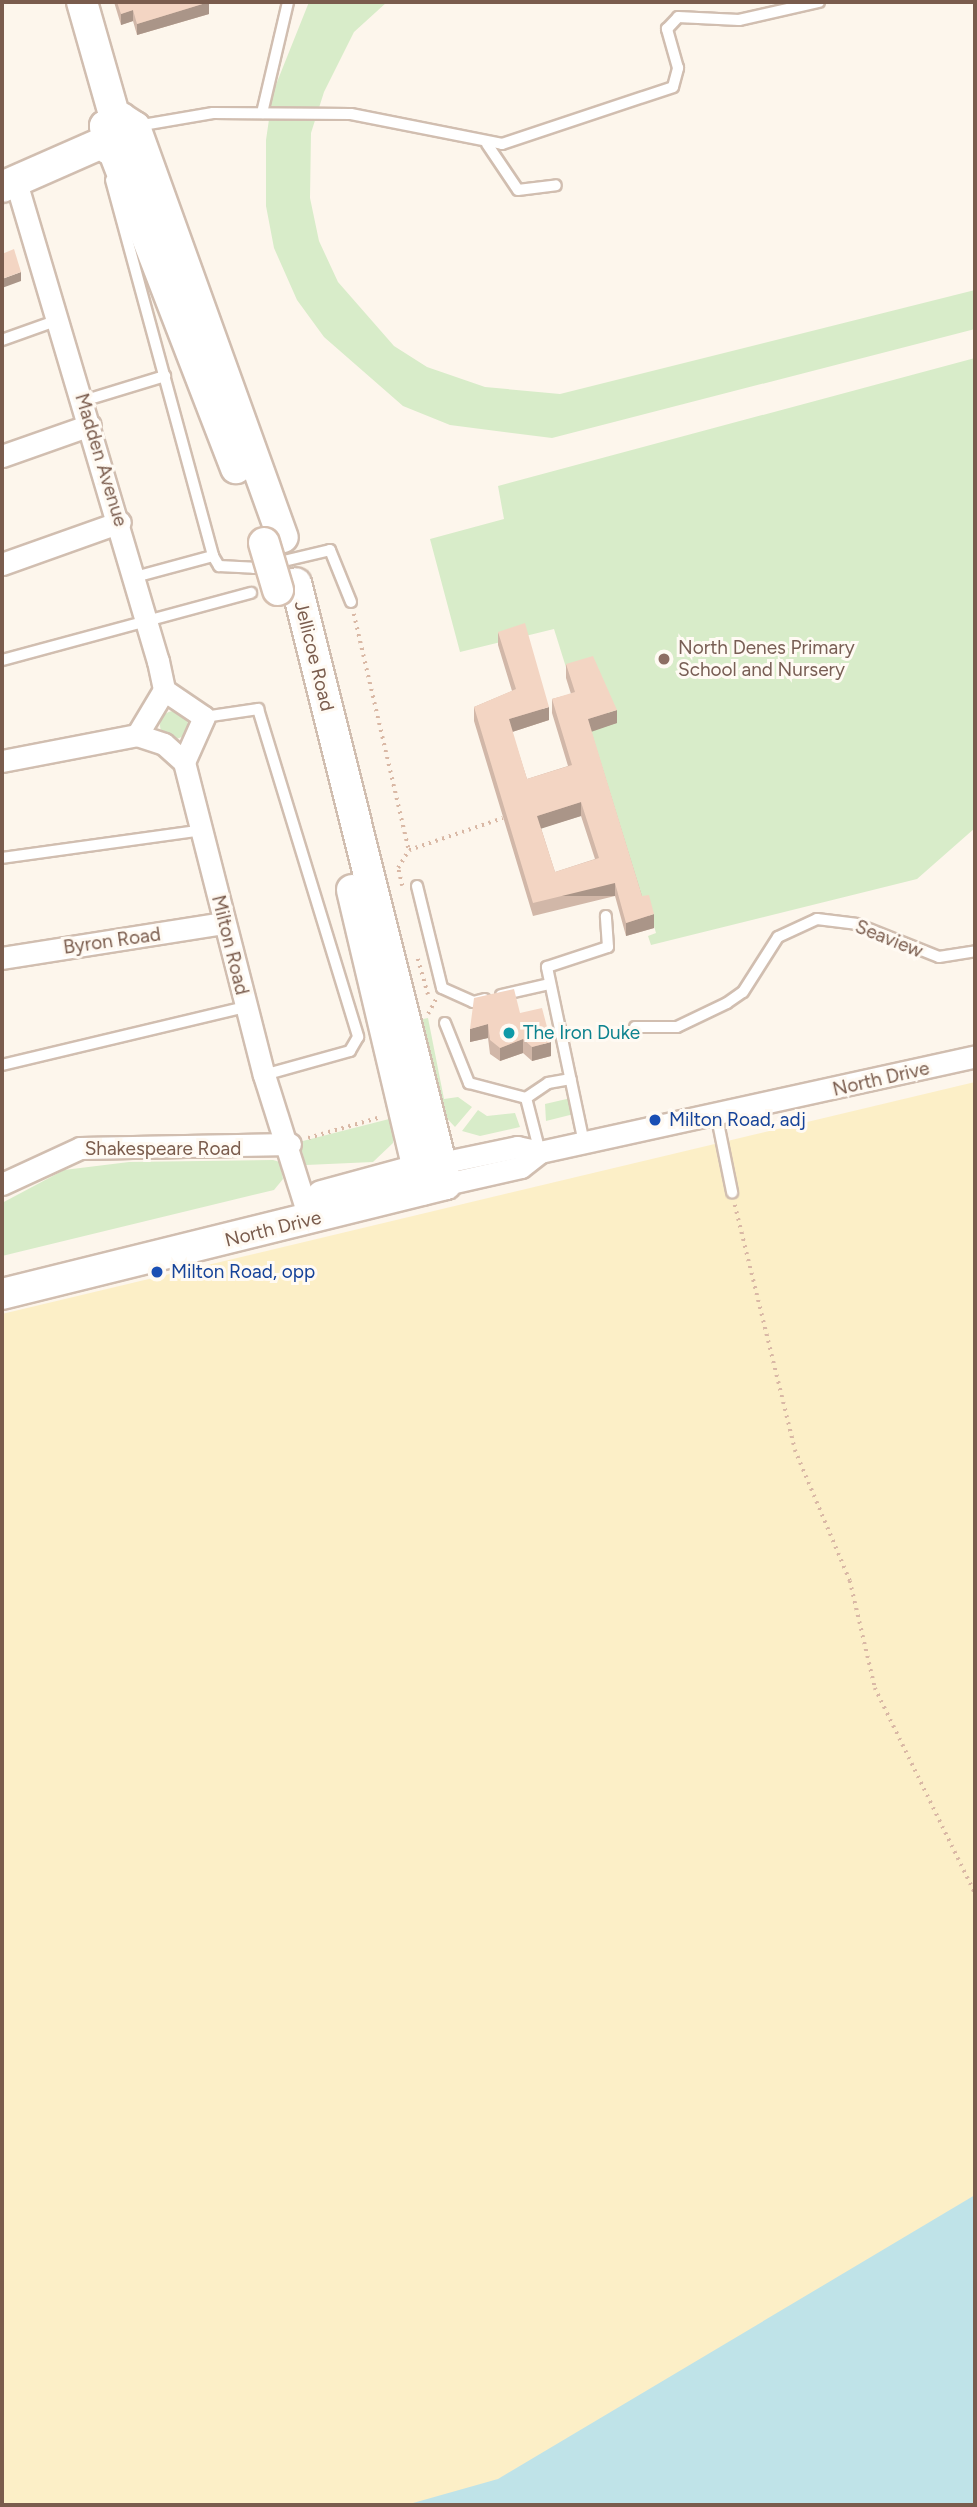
<!DOCTYPE html>
<style>
body{margin:0}
#map{position:relative;width:977px;height:2507px;overflow:hidden;background:#fdf6ec;font-family:Figtree,sans-serif}
div>[style]{position:absolute}
[style*='--x']{left:calc(var(--x)*1px);top:calc(var(--y)*1px);width:calc(var(--w)*1px);rotate:calc(var(--a)*1deg)}
.green>*{inset:0;background:#d8ecc9}
.round{border-radius:50%}
.sand>*{inset:0;background:#fcefc7}
.water>*{inset:0;background:#bfe3e8}
.path>*{height:3.5px;margin-top:-1.75px;transform-origin:0;background:repeating-linear-gradient(90deg,#d9b8a5 0 2px,transparent 0 7px)}
.roads{filter:drop-shadow(2px 0 #d1beb0) drop-shadow(-2px 0 #d1beb0) drop-shadow(0 2px #d1beb0) drop-shadow(0 -2px #d1beb0)}
.lane>*{height:10px;margin:-5px;padding:0 5px;transform-origin:5px;border-radius:5px;background:#fff}
.street>*{height:21px;margin:-10.5px;padding:0 10.5px;transform-origin:10.5px;border-radius:10.5px;background:#fff}
.secondary>*{height:30px;margin:-15px;padding:0 15px;transform-origin:15px;border-radius:15px;background:#fff}
.bridges{filter:drop-shadow(2px 0 #d6c0b0) drop-shadow(-2px 0 #d6c0b0) drop-shadow(0 2px #d6c0b0) drop-shadow(0 -2px #d6c0b0)}
.secondary-bridge>*{height:30px;margin:-15px;padding:0 15px;transform-origin:15px;border-radius:15px;background:#fff}
.wall>*{inset:0;background:#d1b7a8}
.shaded-wall>*{inset:0;background:#aa9588;transform-origin:0 0}
.building>*{inset:0;background:#f3d5c3}
.dots>*{width:19px;height:19px;translate:-50% -50%;box-sizing:border-box;border:4px solid #fffaf3;border-radius:50%}
span{translate:-50% -50%;white-space:nowrap;text-align:center;line-height:1.15;-webkit-text-stroke:6px #fffaf3;paint-order:stroke}
.street-label{font-size:19px;color:#7a5c4d}
.education-label{font-size:19px;color:#785e54}
.left{translate:0 -50%;text-align:left}
.culture-label{font-size:19px;color:#0d838f}
.transit-label{font-size:19px;color:#164399}
.frame{position:absolute;inset:0;border:4px solid #7a5c4d;pointer-events:none}
</style>
<div id="map">
<div class="green">
<div style="clip-path:polygon(309px 2px,387px 2px,354px 32px,324px 92px,311px 133px,310px 198px,319px 241px,338px 282px,394px 346px,427px 367px,485px 387px,560px 394px,975px 290px,975px 329px,552px 438px,450px 425px,403px 406px,324px 337px,297px 300px,274px 248px,266px 206px,266px 140px,273px 92px)"></div>
<div style="clip-path:polygon(975px 358px,975px 828px,917px 879px,651px 945px,648px 936px,656px 933px,649px 909px,642px 910px,554px 629px,460px 652px,430px 539px,504px 519px,498px 486px)"></div>
<div class="round" style="left:160px;top:711px;width:28px;height:28px"></div>
<div style="clip-path:polygon(428px 1018px,444px 1099px,458px 1097px,472px 1107px,455px 1127px,441px 1112px,418px 1020px)"></div>
<div style="clip-path:polygon(571px 1098px,574px 1114px,546px 1121px,545px 1104px)"></div>
<div style="clip-path:polygon(478px 1110px,487px 1116px,515px 1113px,520px 1127px,480px 1136px,462px 1131px)"></div>
<div style="clip-path:polygon(393px 1118px,393px 1143px,373px 1162px,306px 1165px,299px 1142px)"></div>
<div style="clip-path:polygon(129px 1162px,273px 1160px,280px 1162px,283px 1179px,274px 1190px,2px 1256px,2px 1203px,64px 1170px)"></div>
</div>
<div class="sand">
<div style="clip-path:polygon(975px 1082px,975px 2205px,499px 2488px,446px 2505px,2px 2505px,2px 1314px)"></div>
</div>
<div class="water">
<div style="clip-path:polygon(975px 2195px,975px 2505px,406px 2505px,498px 2479px)"></div>
</div>
<div class="path">
<div style="--x:354;--y:614;--w:242;--a:76.9"></div>
<div style="--x:402;--y:886;--w:18;--a:-103"></div>
<div style="--x:398;--y:868;--w:21;--a:-59"></div>
<div style="--x:409;--y:850;--w:99;--a:-18.8"></div>
<div style="--x:418;--y:959;--w:37;--a:74"></div>
<div style="--x:428;--y:1014;--w:17;--a:-62"></div>
<div style="--x:308;--y:1138;--w:76;--a:-16"></div>
<div style="--x:735;--y:1205;--w:252;--a:76.2"></div>
<div style="--x:795;--y:1450;--w:142;--a:67.2"></div>
<div style="--x:850;--y:1581;--w:110;--a:76.8"></div>
<div style="--x:875;--y:1688;--w:228;--a:64"></div>
</div>
<div class="roads">
<div class="lane">
<div style="--x:262;--y:113;--w:114;--a:-76.8"></div>
<div style="--x:137;--y:126;--w:77;--a:-9.7"></div>
<div style="--x:213;--y:113;--w:138;--a:0.4"></div>
<div style="--x:351;--y:114;--w:154;--a:11.2"></div>
<div style="--x:502;--y:144;--w:180;--a:-18.4"></div>
<div style="--x:673;--y:87;--w:20;--a:-75"></div>
<div style="--x:678;--y:68;--w:41;--a:-105.8"></div>
<div style="--x:667;--y:29;--w:16;--a:-47"></div>
<div style="--x:678;--y:17;--w:61;--a:2.8"></div>
<div style="--x:739;--y:20;--w:82;--a:-12.7"></div>
<div style="--x:487;--y:144;--w:55;--a:56"></div>
<div style="--x:518;--y:190;--w:38;--a:-7"></div>
<div style="--x:111;--y:180;--w:390;--a:74.8"></div>
<div style="--x:2;--y:340;--w:59;--a:-19.7"></div>
<div style="--x:83;--y:401;--w:86;--a:-17"></div>
<div style="--x:135;--y:577;--w:81;--a:-15.1"></div>
<div style="--x:213;--y:556;--w:12;--a:59"></div>
<div style="--x:219;--y:566;--w:35;--a:3"></div>
<div style="--x:254;--y:568;--w:78;--a:-13.3"></div>
<div style="--x:330;--y:550;--w:56;--a:68"></div>
<div style="--x:2;--y:660;--w:258;--a:-15.1"></div>
<div style="--x:204;--y:717;--w:55;--a:-8.4"></div>
<div style="--x:258;--y:709;--w:343;--a:73"></div>
<div style="--x:358;--y:1037;--w:16;--a:120"></div>
<div style="--x:350;--y:1051;--w:89;--a:164.4"></div>
<div style="--x:2;--y:858;--w:203;--a:-7.9"></div>
<div style="--x:417;--y:886;--w:105;--a:76.2"></div>
<div style="--x:442;--y:988;--w:34;--a:24"></div>
<div style="--x:473;--y:1002;--w:12;--a:-14"></div>
<div style="--x:501;--y:995;--w:49;--a:-12.9"></div>
<div style="--x:445;--y:1023;--w:65;--a:68.2"></div>
<div style="--x:469;--y:1083;--w:59;--a:14.7"></div>
<div style="--x:526;--y:1098;--w:56;--a:75.5"></div>
<div style="--x:635;--y:1027;--w:42;--a:0"></div>
<div style="--x:677;--y:1027;--w:55;--a:-25.6"></div>
<div style="--x:727;--y:1003;--w:19;--a:-35"></div>
<div style="--x:743;--y:992;--w:65;--a:-57.5"></div>
<div style="--x:778;--y:937;--w:43;--a:-24.8"></div>
<div style="--x:817;--y:919;--w:39;--a:7"></div>
<div style="--x:856;--y:924;--w:89;--a:21.7"></div>
<div style="--x:939;--y:957;--w:36;--a:-9"></div>
<div style="--x:2;--y:1065;--w:251;--a:-13.4"></div>
<div style="--x:526;--y:1098;--w:27;--a:-34"></div>
<div style="--x:548;--y:1083;--w:23;--a:-10"></div>
<div style="--x:717;--y:1118;--w:76;--a:78.5"></div>
<div style="--x:584;--y:1143;--w:180;--a:-101.9"></div>
<div style="--x:547;--y:967;--w:64;--a:-18.2"></div>
<div style="--x:608;--y:947;--w:31;--a:-94"></div>
</div>
<div class="street">
<div style="--x:16;--y:182;--w:500;--a:73.5"></div>
<div style="--x:158;--y:661;--w:30;--a:78"></div>
<div style="--x:164;--y:690;--w:52;--a:121"></div>
<div style="--x:2;--y:456;--w:93;--a:-19.4"></div>
<div style="--x:2;--y:564;--w:125;--a:-19.6"></div>
<div style="--x:164;--y:690;--w:48;--a:34"></div>
<div style="--x:204;--y:717;--w:49;--a:114"></div>
<div style="--x:184;--y:762;--w:323;--a:75.7"></div>
<div style="--x:264;--y:1075;--w:153;--a:72.5"></div>
<div style="--x:2;--y:761;--w:137;--a:-10.9"></div>
<div style="--x:137;--y:735;--w:28;--a:18"></div>
<div style="--x:164;--y:744;--w:27;--a:42"></div>
<div style="--x:2;--y:958;--w:224;--a:-9"></div>
<div style="--x:441;--y:1163;--w:78;--a:-11.9"></div>
<div style="--x:517;--y:1147;--w:24;--a:12"></div>
<div style="--x:2;--y:1184;--w:86;--a:-24.8"></div>
<div style="--x:80;--y:1148;--w:210;--a:-1.1"></div>
<div style="--x:446;--y:1184;--w:77;--a:-12.8"></div>
<div style="--x:521;--y:1167;--w:24;--a:-38"></div>
<div style="--x:540;--y:1152;--w:445;--a:-12.4"></div>
</div>
<div class="secondary">
<div style="--x:82;--y:2;--w:121;--a:74.1"></div>
<div style="--x:135;--y:142;--w:18;--a:146"></div>
<div style="--x:120;--y:152;--w:11;--a:-165"></div>
<div style="--x:109;--y:149;--w:23;--a:-100"></div>
<div style="--x:105;--y:126;--w:18;--a:-27"></div>
<div style="--x:121;--y:118;--w:17;--a:33"></div>
<div style="--x:135;--y:127;--w:436;--a:70.2"></div>
<div style="--x:114;--y:152;--w:339;--a:68.9"></div>
<div style="--x:2;--y:187;--w:111;--a:-23.8"></div>
<div style="--x:352;--y:890;--w:308;--a:76.7"></div>
<div style="--x:322;--y:1196;--w:118;--a:-15.2"></div>
<div style="--x:2;--y:1294;--w:457;--a:-13.9"></div>
<div style="--x:446;--y:1184;--w:619;--a:-104.01"></div>
</div>
</div>
<div class="bridges">
<div class="secondary-bridge">
<div style="--x:264;--y:543;--w:49;--a:73.4"></div>
</div>
</div>
<div class="wall">
<div style="clip-path:polygon(114px 2px,208px 2px,209px 14px,137px 35px,133px 21px,121px 25px)"></div>
<div style="clip-path:polygon(evenodd,498px 632px,549px 720px,512px 732px,527px 779px,568px 766px,552px 713px,552px 699px,571px 694px,566px 678px,566px 664px,617px 723px,591px 731px,642px 896px,654px 928px,626px 936px,615px 896px,533px 916px,474px 721px,474px 707px,512px 691px,498px 645px,498px 632px,581px 816px,595px 859px,555px 872px,541px 828px,581px 816px)"></div>
<div style="clip-path:polygon(520px 1013px,551px 1056px,532px 1061px,523px 1053px,500px 1061px,490px 1054px,488px 1038px,470px 1042px,470px 1029px)"></div>
</div>
<div class="shaded-wall">
<div style="clip-path:polygon(209px 2px,209px 14px,137px 35px,137px 24px)"></div>
<div style="clip-path:polygon(133px 10px,133px 21px,121px 25px,121px 14px)"></div>
<div style="clip-path:polygon(21px 272px,21px 281px,2px 288px,2px 279px)"></div>
<div style="clip-path:polygon(549px 707px,549px 720px,509px 733px,509px 719px)"></div>
<div style="clip-path:polygon(617px 710px,617px 723px,588px 733px,588px 719px)"></div>
<div style="clip-path:polygon(581px 802px,581px 816px,537px 830px,537px 816px)"></div>
<div style="left:615px;top:883px;width:13px;height:84px;rotate:90deg"></div>
<div style="clip-path:polygon(654px 914px,654px 928px,626px 936px,626px 923px)"></div>
<div style="clip-path:polygon(488px 1024px,488px 1038px,470px 1042px,470px 1029px)"></div>
<div style="clip-path:polygon(523px 1039px,523px 1053px,500px 1061px,500px 1048px)"></div>
<div style="clip-path:polygon(551px 1042px,551px 1056px,532px 1061px,532px 1047px)"></div>
</div>
<div class="building">
<div style="clip-path:polygon(117px 2px,209px 2px,137px 24px,133px 10px,121px 14px)"></div>
<div style="clip-path:polygon(14px 249px,21px 272px,2px 279px,2px 254px)"></div>
<div style="clip-path:polygon(evenodd,525px 623px,549px 707px,509px 719px,527px 779px,572px 765px,552px 699px,575px 692px,566px 664px,593px 656px,617px 710px,588px 719px,642px 896px,649px 895px,654px 914px,626px 923px,615px 883px,533px 903px,474px 707px,516px 689px,498px 632px,525px 623px,581px 802px,599px 858px,555px 872px,537px 816px,581px 802px)"></div>
<div style="clip-path:polygon(514px 989px,520px 1013px,542px 1008px,551px 1042px,532px 1047px,523px 1039px,500px 1048px,490px 1040px,488px 1024px,470px 1029px,474px 998px)"></div>
</div>
<div class="dots">
<div style="left:664px;top:659px;background:#8d6e63"></div>
<div style="left:509px;top:1033px;background:#0f9aa8"></div>
<div style="left:655px;top:1120px;background:#1a4fb4"></div>
<div style="left:157px;top:1272px;background:#1a4fb4"></div>
</div>
<div class="street-label">
<span style="left:101px;top:460px;rotate:73deg">Madden Avenue</span>
<span style="left:314px;top:656px;rotate:76deg">Jellicoe Road</span>
<span style="left:889px;top:939px;rotate:22deg">Seaview</span>
<span style="left:112px;top:941px;rotate:-8deg">Byron Road</span>
<span style="left:230px;top:945px;rotate:76deg">Milton Road</span>
<span style="left:881px;top:1079px;rotate:-13deg">North Drive</span>
<span style="left:163px;top:1149px">Shakespeare Road</span>
<span style="left:273px;top:1229px;rotate:-14deg">North Drive</span>
</div>
<div class="education-label">
<span class="left" style="left:678px;top:659px">North Denes Primary<br>School and Nursery</span>
</div>
<div class="culture-label">
<span class="left" style="left:523px;top:1033px">The Iron Duke</span>
</div>
<div class="transit-label">
<span class="left" style="left:669px;top:1120px">Milton Road, adj</span>
<span class="left" style="left:171px;top:1272px">Milton Road, opp</span>
</div>
<div class="frame"></div>
</div>
